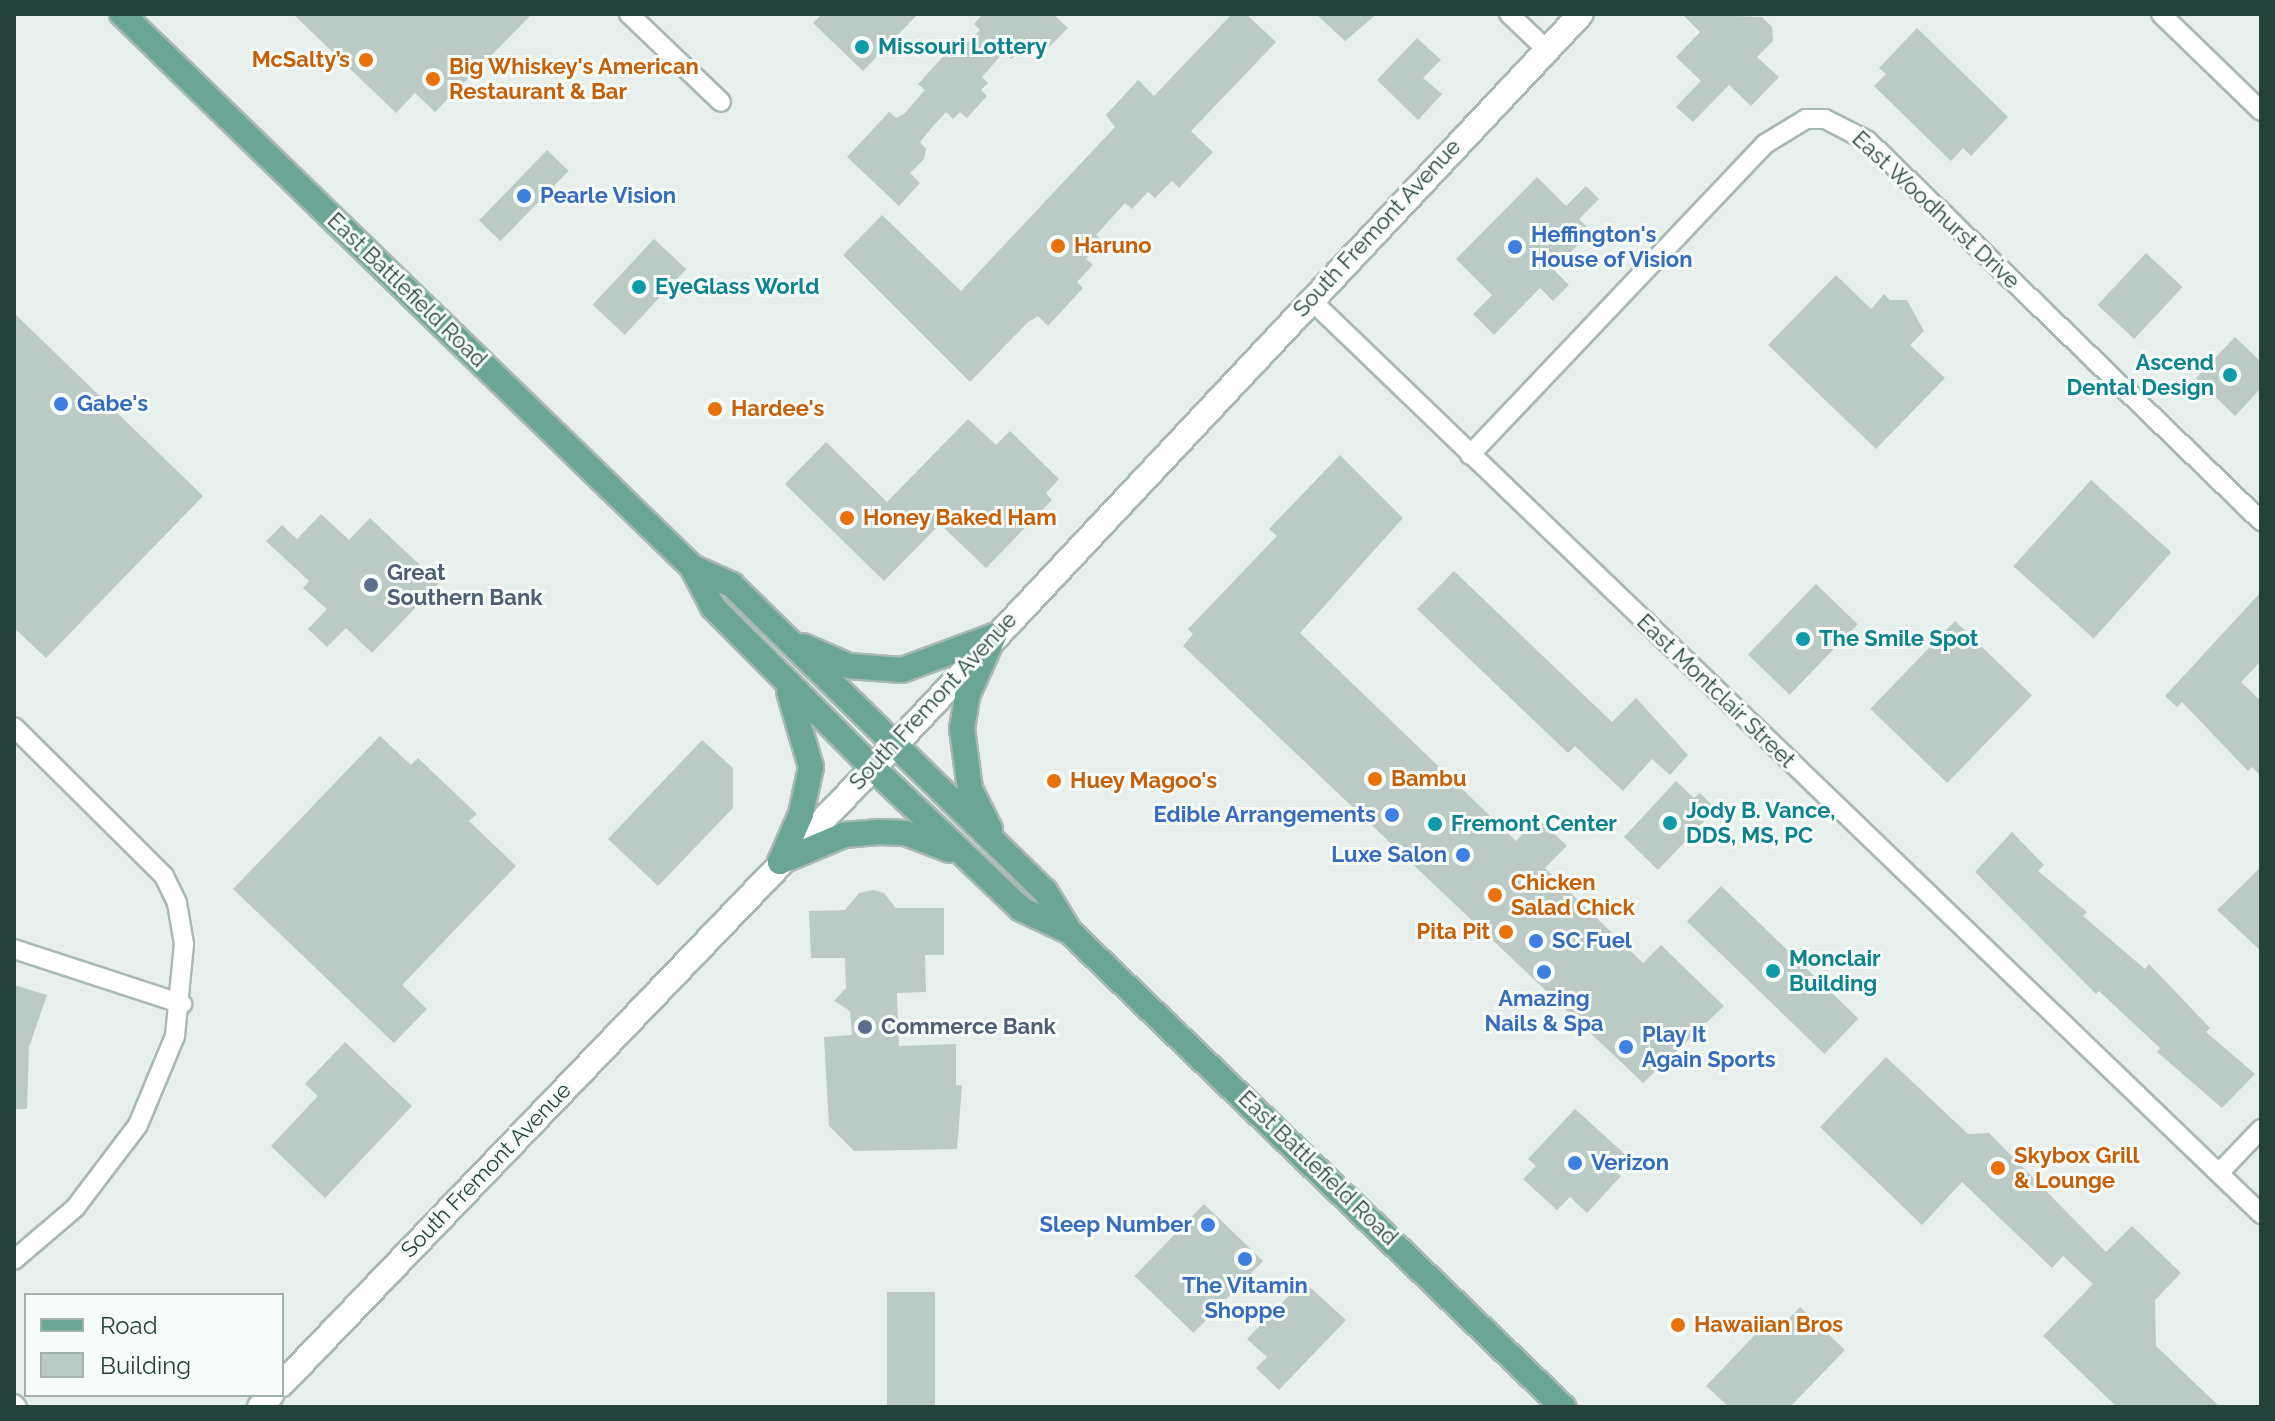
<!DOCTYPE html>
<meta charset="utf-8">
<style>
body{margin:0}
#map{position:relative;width:2275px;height:1421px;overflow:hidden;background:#e6efeb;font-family:Raleway,sans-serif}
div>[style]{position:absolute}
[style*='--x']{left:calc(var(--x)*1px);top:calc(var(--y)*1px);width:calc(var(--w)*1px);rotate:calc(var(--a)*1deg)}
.building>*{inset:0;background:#bbcac4;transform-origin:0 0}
.roads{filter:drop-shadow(2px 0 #a8b8b2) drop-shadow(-2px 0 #a8b8b2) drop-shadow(0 2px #a8b8b2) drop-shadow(0 -2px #a8b8b2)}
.street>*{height:18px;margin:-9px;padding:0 9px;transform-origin:9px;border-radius:9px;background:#fff}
.secondary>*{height:24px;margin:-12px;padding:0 12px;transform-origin:12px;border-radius:12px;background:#fff}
.primary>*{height:24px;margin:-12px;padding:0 12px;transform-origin:12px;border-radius:12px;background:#6aa596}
.dots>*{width:22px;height:22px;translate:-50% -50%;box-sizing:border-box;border:4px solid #f7fbf9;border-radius:50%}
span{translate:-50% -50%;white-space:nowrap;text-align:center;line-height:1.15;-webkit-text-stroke:6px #f7fbf9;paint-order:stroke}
.culture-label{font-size:22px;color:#0d838f;font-weight:700}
.left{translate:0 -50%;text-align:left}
.right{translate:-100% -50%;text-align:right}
.food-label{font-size:22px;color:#c56008;font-weight:700}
.shop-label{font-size:22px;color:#366cbe;font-weight:700}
.street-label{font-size:22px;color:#24423a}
.service-label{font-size:22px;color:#4e5e75;font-weight:700}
.frame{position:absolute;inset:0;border:16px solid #24423a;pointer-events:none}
.legend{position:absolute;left:24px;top:1293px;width:260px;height:104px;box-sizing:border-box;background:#f7fbf9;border:2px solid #a3b1ad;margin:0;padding:10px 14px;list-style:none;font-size:24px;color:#24423a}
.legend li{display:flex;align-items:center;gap:16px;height:40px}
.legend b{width:40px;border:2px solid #a3b1ad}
</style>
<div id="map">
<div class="building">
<div style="clip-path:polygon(293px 14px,532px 14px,435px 112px,415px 93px,396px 113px)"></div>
<div style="clip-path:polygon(822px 14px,918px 14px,863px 71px,813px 23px)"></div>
<div style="clip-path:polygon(983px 14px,1053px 14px,1068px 28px,1045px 51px,1035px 42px,1011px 59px,1004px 52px,982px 77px,988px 83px,981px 90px,987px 96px,967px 118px,960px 112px,953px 119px,946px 112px,934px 125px,920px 142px,926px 149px,924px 159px,910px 173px,920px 183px,899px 206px,847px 157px,889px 112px,896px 118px,904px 114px,925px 90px,918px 84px,951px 48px,957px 53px,980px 30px,974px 24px)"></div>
<div style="clip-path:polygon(1232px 14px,1246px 14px,1276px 42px,1191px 131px,1213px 152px,1179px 188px,1172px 181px,1155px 198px,1148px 192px,1132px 209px,1125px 203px,1096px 235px,1102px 241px,1086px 259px,1093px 265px,1077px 282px,1083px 288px,1048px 326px,1038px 316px,1028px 322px,970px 382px,843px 255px,882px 215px,961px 291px,1115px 127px,1106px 115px,1138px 80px,1154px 96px)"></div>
<div style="clip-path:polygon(1316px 14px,1377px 14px,1345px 41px)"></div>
<div style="clip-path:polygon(1682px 14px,1762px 17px,1772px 27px,1773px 41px,1757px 57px,1779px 77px,1751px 106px,1729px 85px,1693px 122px,1676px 107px,1701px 81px,1676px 57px,1700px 32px)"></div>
<div style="clip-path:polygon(1917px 28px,2008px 117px,1971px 156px,1963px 148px,1951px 161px,1874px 86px,1886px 74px,1879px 68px)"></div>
<div style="clip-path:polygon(1417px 38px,1441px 60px,1423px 78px,1442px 94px,1418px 120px,1377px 80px)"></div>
<div style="left:547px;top:150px;width:30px;height:98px;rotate:44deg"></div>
<div style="clip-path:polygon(1537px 177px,1566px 206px,1586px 186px,1599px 199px,1579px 219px,1591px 231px,1554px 270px,1569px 285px,1553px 301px,1540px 288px,1494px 335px,1473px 314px,1492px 295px,1456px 259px)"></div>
<div style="left:654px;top:239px;width:44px;height:90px;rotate:43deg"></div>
<div style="left:2146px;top:253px;width:50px;height:71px;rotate:43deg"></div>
<div style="clip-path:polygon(1836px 275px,1871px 309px,1884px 294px,1890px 300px,1907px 300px,1924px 331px,1910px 345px,1945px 378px,1876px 449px,1768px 345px)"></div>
<div style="clip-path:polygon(14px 313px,203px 496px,46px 658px,14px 628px)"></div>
<div style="clip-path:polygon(2235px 337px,2261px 362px,2261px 388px,2235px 416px,2196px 378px)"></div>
<div style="clip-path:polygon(968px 419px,996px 445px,1010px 431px,1059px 479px,1046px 493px,1052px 500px,986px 568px,940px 524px,884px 581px,785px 484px,826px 442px,887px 502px)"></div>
<div style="clip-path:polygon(1340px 455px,1403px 518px,1300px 633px,1516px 841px,1538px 818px,1567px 846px,1545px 868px,1643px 963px,1661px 945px,1724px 1006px,1643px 1083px,1183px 646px,1193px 634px,1188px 629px,1277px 536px,1269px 529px)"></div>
<div style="left:2091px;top:480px;width:108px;height:116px;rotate:42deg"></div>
<div style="clip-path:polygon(321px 514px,349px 540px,370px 518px,439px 583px,372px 653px,346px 628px,327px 647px,308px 629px,327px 609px,303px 588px,309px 581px,266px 541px,282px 525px,297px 539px)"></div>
<div style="clip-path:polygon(1454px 571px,1612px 722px,1636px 698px,1688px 755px,1670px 775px,1652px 759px,1623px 791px,1575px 746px,1568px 753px,1417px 609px)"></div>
<div style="left:1816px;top:584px;width:58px;height:98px;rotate:44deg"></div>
<div style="clip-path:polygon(2261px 592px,2261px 661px,2241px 682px,2261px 701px,2261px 776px,2252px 767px,2248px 771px,2182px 702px,2177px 707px,2165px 696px)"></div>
<div style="left:1955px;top:621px;width:107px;height:122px;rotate:44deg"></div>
<div style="clip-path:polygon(380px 736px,411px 765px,418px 758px,477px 814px,469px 821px,516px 866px,402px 985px,427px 1009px,394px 1043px,233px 889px)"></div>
<div style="clip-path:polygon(702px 740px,733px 768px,733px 808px,658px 886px,608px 839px)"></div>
<div style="clip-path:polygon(1676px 781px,1694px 798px,1700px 793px,1716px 809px,1658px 870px,1624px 837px)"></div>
<div style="clip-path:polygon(2012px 832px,2044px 865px,2038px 871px,2087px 912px,2083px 916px,2145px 969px,2149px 964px,2210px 1028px,2206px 1032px,2255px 1074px,2222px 1108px,2157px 1052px,2160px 1048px,2099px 991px,2096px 994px,1975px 872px)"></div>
<div style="clip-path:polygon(2261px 867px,2261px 951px,2217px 910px)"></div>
<div style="left:1721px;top:886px;width:191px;height:49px;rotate:44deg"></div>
<div style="clip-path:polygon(873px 890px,884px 893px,896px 908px,944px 908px,944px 955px,925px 955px,926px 992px,897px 993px,899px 1046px,956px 1044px,956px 1085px,962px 1086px,957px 1149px,854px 1151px,829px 1126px,824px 1037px,852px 1035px,850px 1011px,834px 1001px,846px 988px,845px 958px,811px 958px,809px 911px,845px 910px,859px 893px)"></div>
<div style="clip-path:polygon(14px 985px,47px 995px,29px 1047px,27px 1109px,14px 1109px)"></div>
<div style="clip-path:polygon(345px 1042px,412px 1106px,325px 1198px,271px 1146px,318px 1096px,305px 1084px)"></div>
<div style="clip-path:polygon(1886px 1057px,1968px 1134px,1989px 1133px,2106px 1252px,2132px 1226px,2181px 1273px,2155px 1300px,2156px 1346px,2220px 1407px,2117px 1407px,2043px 1336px,2093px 1284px,2063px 1256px,2052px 1268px,1962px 1182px,1922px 1225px,1820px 1127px)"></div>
<div style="clip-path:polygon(1575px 1109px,1626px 1155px,1613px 1169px,1621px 1176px,1587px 1213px,1570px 1197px,1557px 1210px,1523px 1179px,1536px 1166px,1528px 1159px)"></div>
<div style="left:1204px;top:1204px;width:82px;height:100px;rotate:44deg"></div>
<div style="clip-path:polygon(1303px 1281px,1346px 1320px,1279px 1390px,1256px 1368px,1267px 1357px,1247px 1339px)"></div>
<div style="left:887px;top:1292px;width:48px;height:115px"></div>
<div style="clip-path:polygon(1800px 1307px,1845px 1350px,1790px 1407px,1729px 1407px,1706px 1386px,1771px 1318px,1781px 1327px)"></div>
</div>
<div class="roads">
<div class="street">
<div style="--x:629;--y:14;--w:127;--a:43.7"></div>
<div style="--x:1509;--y:14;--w:51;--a:43.4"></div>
<div style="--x:2161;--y:14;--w:139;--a:44.1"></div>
<div style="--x:1310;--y:299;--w:1320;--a:43.89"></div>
<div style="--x:1470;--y:455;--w:429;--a:-46.5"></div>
<div style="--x:1765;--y:144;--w:48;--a:-31.4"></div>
<div style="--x:1806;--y:119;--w:19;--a:0"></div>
<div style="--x:1825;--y:119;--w:48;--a:27.1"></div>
<div style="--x:1868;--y:141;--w:547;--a:44.04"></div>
<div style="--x:14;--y:727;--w:211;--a:44.8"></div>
<div style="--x:164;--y:876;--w:30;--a:64"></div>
<div style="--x:177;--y:903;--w:42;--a:80.3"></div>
<div style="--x:184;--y:944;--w:92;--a:95.6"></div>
<div style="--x:175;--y:1036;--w:96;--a:112.6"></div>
<div style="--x:138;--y:1125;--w:104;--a:127.2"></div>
<div style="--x:75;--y:1208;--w:80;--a:139.6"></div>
<div style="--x:14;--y:949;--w:177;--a:18.1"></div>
<div style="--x:2219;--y:1173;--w:61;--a:-46.3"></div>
<div style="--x:14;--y:1404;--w:4;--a:45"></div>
</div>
<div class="secondary">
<div style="--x:282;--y:1384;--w:885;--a:-46.19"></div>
<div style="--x:895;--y:745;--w:1002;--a:-46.82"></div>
<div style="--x:260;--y:1407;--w:16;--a:-47"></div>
</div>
<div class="primary">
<div style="--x:122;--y:14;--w:794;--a:44.13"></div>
<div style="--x:692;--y:567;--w:45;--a:62.3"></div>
<div style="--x:713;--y:607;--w:226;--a:45.2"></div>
<div style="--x:872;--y:767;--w:206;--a:43.6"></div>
<div style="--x:1021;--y:909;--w:54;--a:25.1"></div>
<div style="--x:692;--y:567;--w:44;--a:24.2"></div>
<div style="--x:732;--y:585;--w:438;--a:44.4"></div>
<div style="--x:1045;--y:891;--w:48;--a:58.6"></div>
<div style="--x:1070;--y:932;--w:685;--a:43.93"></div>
<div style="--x:803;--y:646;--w:50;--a:23.5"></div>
<div style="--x:849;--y:666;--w:53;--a:4.3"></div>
<div style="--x:902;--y:670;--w:98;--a:-20.3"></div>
<div style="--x:990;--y:829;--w:45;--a:-116.6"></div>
<div style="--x:970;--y:789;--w:61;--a:-97.6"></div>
<div style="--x:962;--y:729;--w:33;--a:-81"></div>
<div style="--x:967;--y:696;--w:66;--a:-65.8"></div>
<div style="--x:780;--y:862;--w:52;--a:-66.4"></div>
<div style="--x:801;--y:814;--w:48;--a:-78"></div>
<div style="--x:811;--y:767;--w:78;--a:-106.3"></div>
<div style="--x:780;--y:862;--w:69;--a:-22.9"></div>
<div style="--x:844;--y:835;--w:35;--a:-5"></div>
<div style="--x:879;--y:832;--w:26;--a:2"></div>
<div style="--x:905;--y:833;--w:48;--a:20.7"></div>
</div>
</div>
<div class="dots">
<div style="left:862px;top:47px;background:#0f9aa8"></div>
<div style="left:366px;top:60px;background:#e8710a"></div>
<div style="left:433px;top:79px;background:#e8710a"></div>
<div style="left:524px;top:196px;background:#3f7fe0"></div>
<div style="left:1058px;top:246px;background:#e8710a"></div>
<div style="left:1515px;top:247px;background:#3f7fe0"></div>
<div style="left:639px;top:287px;background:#0f9aa8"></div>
<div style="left:2230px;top:375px;background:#0f9aa8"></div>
<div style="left:61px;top:404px;background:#3f7fe0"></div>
<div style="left:715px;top:409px;background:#e8710a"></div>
<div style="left:847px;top:518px;background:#e8710a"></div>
<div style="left:371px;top:585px;background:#5c6f8a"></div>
<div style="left:1803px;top:639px;background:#0f9aa8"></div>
<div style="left:1375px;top:779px;background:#e8710a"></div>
<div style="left:1054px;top:781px;background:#e8710a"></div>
<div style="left:1392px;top:815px;background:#3f7fe0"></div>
<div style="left:1670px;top:823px;background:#0f9aa8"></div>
<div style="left:1435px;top:824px;background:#0f9aa8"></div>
<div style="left:1463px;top:855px;background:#3f7fe0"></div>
<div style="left:1495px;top:895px;background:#e8710a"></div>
<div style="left:1506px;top:932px;background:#e8710a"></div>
<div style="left:1536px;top:941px;background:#3f7fe0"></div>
<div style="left:1773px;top:971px;background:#0f9aa8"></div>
<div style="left:1544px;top:972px;background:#3f7fe0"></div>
<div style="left:865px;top:1027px;background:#5c6f8a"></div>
<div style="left:1626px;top:1047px;background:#3f7fe0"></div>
<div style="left:1575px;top:1163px;background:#3f7fe0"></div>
<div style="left:1998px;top:1168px;background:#e8710a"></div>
<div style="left:1208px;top:1225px;background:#3f7fe0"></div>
<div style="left:1245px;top:1259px;background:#3f7fe0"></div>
<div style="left:1678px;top:1325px;background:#e8710a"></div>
</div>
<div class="culture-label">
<span class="left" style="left:878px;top:47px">Missouri Lottery</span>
<span class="left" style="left:655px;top:287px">EyeGlass World</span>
<span class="right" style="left:2214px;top:375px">Ascend<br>Dental Design</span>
<span class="left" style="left:1819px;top:639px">The Smile Spot</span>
<span class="left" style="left:1686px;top:823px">Jody B. Vance,<br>DDS, MS, PC</span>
<span class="left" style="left:1451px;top:824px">Fremont Center</span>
<span class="left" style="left:1789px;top:971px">Monclair<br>Building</span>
</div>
<div class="food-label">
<span class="right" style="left:350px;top:60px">McSalty’s</span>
<span class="left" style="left:449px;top:79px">Big Whiskey's American<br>Restaurant &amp; Bar</span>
<span class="left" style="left:1074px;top:246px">Haruno</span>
<span class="left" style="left:731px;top:409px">Hardee's</span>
<span class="left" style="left:863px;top:518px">Honey Baked Ham</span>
<span class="left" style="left:1391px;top:779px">Bambu</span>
<span class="left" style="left:1070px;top:781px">Huey Magoo's</span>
<span class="left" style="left:1511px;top:895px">Chicken<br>Salad Chick</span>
<span class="right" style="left:1490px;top:932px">Pita Pit</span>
<span class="left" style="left:2014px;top:1168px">Skybox Grill<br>&amp; Lounge</span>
<span class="left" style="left:1694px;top:1325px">Hawaiian Bros</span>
</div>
<div class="shop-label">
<span class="left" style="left:540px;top:196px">Pearle Vision</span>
<span class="left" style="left:1531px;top:247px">Heffington's<br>House of Vision</span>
<span class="left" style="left:77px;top:404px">Gabe's</span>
<span class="right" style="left:1376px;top:815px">Edible Arrangements</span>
<span class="right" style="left:1447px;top:855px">Luxe Salon</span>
<span class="left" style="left:1552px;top:941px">SC Fuel</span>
<span style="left:1544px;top:1011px">Amazing<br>Nails &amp; Spa</span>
<span class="left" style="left:1642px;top:1047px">Play It<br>Again Sports</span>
<span class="left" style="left:1591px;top:1163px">Verizon</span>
<span class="right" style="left:1192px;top:1225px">Sleep Number</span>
<span style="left:1245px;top:1298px">The Vitamin<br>Shoppe</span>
</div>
<div class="street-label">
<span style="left:1936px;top:210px;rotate:43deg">East Woodhurst Drive</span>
<span style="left:1377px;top:228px;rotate:-47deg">South Fremont Avenue</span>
<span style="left:407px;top:290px;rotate:44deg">East Battlefield Road</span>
<span style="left:1716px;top:691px;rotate:44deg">East Montclair Street</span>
<span style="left:933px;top:701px;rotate:-47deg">South Fremont Avenue</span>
<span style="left:1318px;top:1168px;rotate:44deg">East Battlefield Road</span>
<span style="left:486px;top:1170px;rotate:-46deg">South Fremont Avenue</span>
</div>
<div class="service-label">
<span class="left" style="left:387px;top:585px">Great<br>Southern Bank</span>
<span class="left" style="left:881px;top:1027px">Commerce Bank</span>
</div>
<div class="frame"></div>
<ul class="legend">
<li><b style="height:10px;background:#6aa596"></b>Road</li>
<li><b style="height:22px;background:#bbcac4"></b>Building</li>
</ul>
</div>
